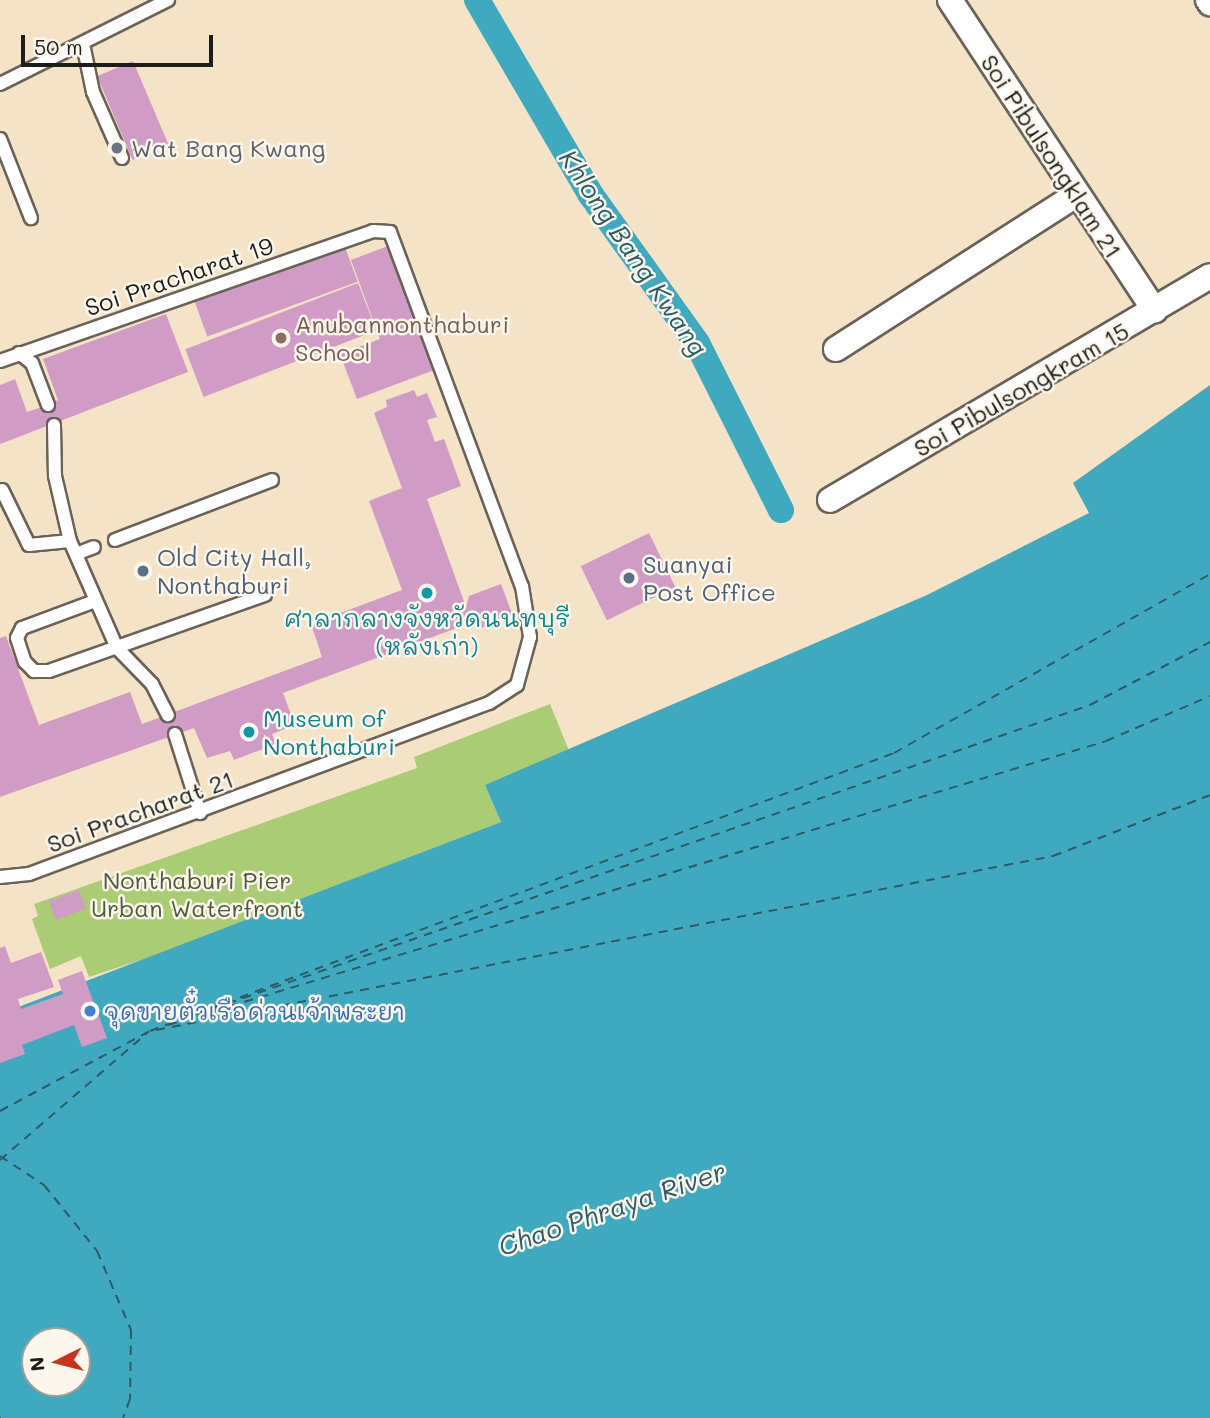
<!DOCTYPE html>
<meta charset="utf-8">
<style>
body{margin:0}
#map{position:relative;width:1210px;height:1418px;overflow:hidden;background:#f4e3c7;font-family:Mali,"Playpen Sans Thai",sans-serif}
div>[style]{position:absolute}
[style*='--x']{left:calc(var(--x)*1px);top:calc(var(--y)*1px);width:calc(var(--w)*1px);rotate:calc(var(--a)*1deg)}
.green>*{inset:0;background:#aacc75}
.water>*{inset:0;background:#3fa9bf}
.canal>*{height:26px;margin:-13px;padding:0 13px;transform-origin:13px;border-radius:13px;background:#3fa9bf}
.ferry>*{height:2px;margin-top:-1px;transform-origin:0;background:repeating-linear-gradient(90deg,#2c5b65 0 9px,transparent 0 16px)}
.building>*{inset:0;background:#d09bc4;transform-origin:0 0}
.roads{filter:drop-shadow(2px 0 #686258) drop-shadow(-2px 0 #686258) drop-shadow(0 2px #686258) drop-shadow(0 -2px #686258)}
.lane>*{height:12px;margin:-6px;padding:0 6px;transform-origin:6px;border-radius:6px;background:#fff}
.street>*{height:24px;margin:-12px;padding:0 12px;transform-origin:12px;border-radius:12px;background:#fff}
.dots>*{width:19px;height:19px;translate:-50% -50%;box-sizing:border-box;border:4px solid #fbf7ec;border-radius:50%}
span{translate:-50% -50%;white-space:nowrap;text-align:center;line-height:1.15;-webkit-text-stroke:5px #fbf7ec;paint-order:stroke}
.worship-label{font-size:24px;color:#5b616d}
.left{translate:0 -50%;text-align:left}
.street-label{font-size:24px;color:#1c1c1c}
.education-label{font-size:24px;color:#785e54}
.service-label{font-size:24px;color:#4e5e75}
.culture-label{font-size:24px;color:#0d838f}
.park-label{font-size:24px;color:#4e5a3b}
.shop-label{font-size:24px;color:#366cbe}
.water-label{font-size:26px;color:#2c5b65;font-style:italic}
.north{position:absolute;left:21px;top:1327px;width:70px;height:70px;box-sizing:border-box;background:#fbf7ec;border:2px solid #a29f99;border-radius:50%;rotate:264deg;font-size:19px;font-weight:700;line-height:28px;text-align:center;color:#1c1c1c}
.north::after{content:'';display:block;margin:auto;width:24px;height:32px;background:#c8321e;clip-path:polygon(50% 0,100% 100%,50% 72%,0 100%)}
.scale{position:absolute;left:21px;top:35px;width:192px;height:32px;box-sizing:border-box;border:4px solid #1c1c1c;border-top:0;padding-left:9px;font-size:21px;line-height:24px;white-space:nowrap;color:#1c1c1c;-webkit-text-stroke:5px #fbf7ec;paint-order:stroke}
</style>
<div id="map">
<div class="green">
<div style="clip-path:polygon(550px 704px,570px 753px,485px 785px,501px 822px,162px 953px,89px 977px,81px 956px,50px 969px,32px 919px,38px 916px,34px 904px,417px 768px,414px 757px)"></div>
</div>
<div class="water">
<div style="clip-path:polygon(evenodd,1210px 385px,1210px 1418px,0 1418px,0 1014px,501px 822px,485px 785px,927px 595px,1089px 513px,1073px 483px,1210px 385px,35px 1341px,77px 1341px,77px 1383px,35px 1383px,35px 1341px)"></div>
</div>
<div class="canal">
<div style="--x:477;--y:0;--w:226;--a:59.7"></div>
<div style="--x:591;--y:195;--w:182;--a:54.4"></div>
<div style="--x:697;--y:343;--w:187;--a:63.3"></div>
</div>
<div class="ferry">
<div style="--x:197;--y:1014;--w:945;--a:-19.09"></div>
<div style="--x:1090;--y:705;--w:136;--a:-27.7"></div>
<div style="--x:168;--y:1025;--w:980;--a:-16.84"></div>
<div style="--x:1106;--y:741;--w:113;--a:-23.4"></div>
<div style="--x:156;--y:1030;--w:914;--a:-10.98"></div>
<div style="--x:1053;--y:856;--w:168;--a:-21.2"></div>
<div style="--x:0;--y:1111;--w:170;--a:-28.1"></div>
<div style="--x:150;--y:1031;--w:794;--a:-20.49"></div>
<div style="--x:894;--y:753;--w:363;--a:-29.5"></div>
<div style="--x:0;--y:1156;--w:53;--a:33.4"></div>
<div style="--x:44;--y:1185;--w:85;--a:51.2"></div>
<div style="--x:97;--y:1251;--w:86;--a:66.7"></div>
<div style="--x:131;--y:1330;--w:69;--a:90.8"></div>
<div style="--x:130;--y:1399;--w:20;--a:110"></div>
<div style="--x:0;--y:1160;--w:194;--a:-40.8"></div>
<div style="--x:0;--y:1418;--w:1;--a:0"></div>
</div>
<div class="building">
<div style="left:133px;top:61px;width:91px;height:39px;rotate:67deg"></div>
<div style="clip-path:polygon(388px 246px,434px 370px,357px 399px,340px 354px,380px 339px,351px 260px)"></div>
<div style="left:345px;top:247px;width:37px;height:160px;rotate:70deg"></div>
<div style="left:358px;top:283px;width:51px;height:185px;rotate:69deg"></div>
<div style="clip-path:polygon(166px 314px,188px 372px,0 444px,0 385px,15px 379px,27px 412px,48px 405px,58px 400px,43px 359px)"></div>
<div style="clip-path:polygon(414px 390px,417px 397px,427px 393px,437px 417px,427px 420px,435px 442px,444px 439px,461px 486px,427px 499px,466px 607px,469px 596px,501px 584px,513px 616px,481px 628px,478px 620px,283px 693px,295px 725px,272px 734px,276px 744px,234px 760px,230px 751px,207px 758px,194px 728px,0 797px,0 638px,6px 636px,39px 725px,130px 692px,142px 724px,322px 657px,311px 624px,402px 590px,369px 501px,402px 488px,374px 413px,387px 407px,386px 400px)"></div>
<div style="left:649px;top:533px;width:60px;height:76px;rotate:64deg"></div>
<div style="left:79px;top:890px;width:20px;height:32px;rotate:70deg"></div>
<div style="clip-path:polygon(5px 946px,11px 963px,41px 952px,54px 987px,18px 999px,21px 1009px,63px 994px,58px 980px,82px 971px,107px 1038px,82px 1047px,74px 1025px,22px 1045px,25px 1054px,0 1063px,0 948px)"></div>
</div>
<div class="roads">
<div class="lane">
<div style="--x:83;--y:44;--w:49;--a:78.2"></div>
<div style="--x:93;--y:92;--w:72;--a:66.3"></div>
<div style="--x:0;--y:84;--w:188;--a:-26.6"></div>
<div style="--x:0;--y:139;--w:85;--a:68.6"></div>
<div style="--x:19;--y:353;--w:16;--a:38"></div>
<div style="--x:32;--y:363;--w:45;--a:69.1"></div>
<div style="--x:0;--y:361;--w:395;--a:-19.2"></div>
<div style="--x:373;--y:231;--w:17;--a:3"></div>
<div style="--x:390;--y:232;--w:378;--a:69.6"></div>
<div style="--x:522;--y:586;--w:52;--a:81.1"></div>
<div style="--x:530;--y:637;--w:50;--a:105.2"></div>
<div style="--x:517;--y:685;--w:33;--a:147"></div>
<div style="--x:489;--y:703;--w:491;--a:159.6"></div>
<div style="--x:29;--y:874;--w:29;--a:174"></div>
<div style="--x:54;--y:425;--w:51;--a:88.9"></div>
<div style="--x:55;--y:476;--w:67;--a:77"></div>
<div style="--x:70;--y:541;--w:117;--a:66.3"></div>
<div style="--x:117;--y:648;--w:50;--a:45.8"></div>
<div style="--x:152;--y:684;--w:35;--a:63"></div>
<div style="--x:2;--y:490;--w:61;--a:63.9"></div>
<div style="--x:29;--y:545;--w:41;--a:-5.6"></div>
<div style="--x:115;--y:540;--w:168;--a:-20.9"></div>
<div style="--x:76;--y:554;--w:19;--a:-21"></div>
<div style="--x:95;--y:601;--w:78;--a:159.7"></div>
<div style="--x:22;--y:628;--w:11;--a:117"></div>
<div style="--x:17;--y:638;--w:25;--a:72"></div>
<div style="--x:25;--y:662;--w:13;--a:45"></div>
<div style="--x:34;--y:671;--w:15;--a:0"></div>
<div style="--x:49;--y:671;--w:229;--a:-19.4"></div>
<div style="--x:175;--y:734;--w:83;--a:72.4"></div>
</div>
<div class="street">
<div style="--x:950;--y:0;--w:372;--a:56.6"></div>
<div style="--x:1208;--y:0;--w:4;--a:56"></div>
<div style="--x:836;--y:349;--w:285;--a:-32.7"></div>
<div style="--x:830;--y:500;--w:441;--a:-30.5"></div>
</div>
</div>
<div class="dots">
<div style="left:117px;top:148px;background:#6b7280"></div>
<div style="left:281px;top:338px;background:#8d6e63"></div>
<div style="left:143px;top:571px;background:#5c6f8a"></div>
<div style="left:629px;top:578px;background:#5c6f8a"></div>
<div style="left:427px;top:593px;background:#0f9aa8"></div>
<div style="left:249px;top:732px;background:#0f9aa8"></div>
<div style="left:90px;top:1011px;background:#3f7fe0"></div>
</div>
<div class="worship-label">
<span class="left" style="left:131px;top:148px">Wat Bang Kwang</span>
</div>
<div class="street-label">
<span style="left:1052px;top:156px;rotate:57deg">Soi Pibulsongklam 21</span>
<span style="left:179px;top:276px;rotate:-19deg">Soi Pracharat 19</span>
<span style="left:1021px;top:389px;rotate:-30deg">Soi Pibulsongkram 15</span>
<span style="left:140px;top:811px;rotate:-20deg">Soi Pracharat 21</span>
</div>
<div class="education-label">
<span class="left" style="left:295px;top:338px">Anubannonthaburi<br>School</span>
</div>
<div class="service-label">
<span class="left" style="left:157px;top:571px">Old City Hall,<br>Nonthaburi</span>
<span class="left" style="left:643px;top:578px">Suanyai<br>Post Office</span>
</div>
<div class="culture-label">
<span style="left:427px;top:632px">ศาลากลางจังหวัดนนทบุรี<br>(หลังเก่า)</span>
<span class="left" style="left:263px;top:732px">Museum of<br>Nonthaburi</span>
</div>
<div class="park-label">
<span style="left:197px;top:894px">Nonthaburi Pier<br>Urban Waterfront</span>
</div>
<div class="shop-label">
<span class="left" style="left:104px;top:1011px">จุดขายตั๋วเรือด่วนเจ้าพระยา</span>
</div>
<div class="water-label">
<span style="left:633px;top:253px;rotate:56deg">Khlong Bang Kwang</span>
<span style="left:612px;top:1209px;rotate:-19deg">Chao Phraya River</span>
</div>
<div class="north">N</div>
<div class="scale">50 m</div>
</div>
